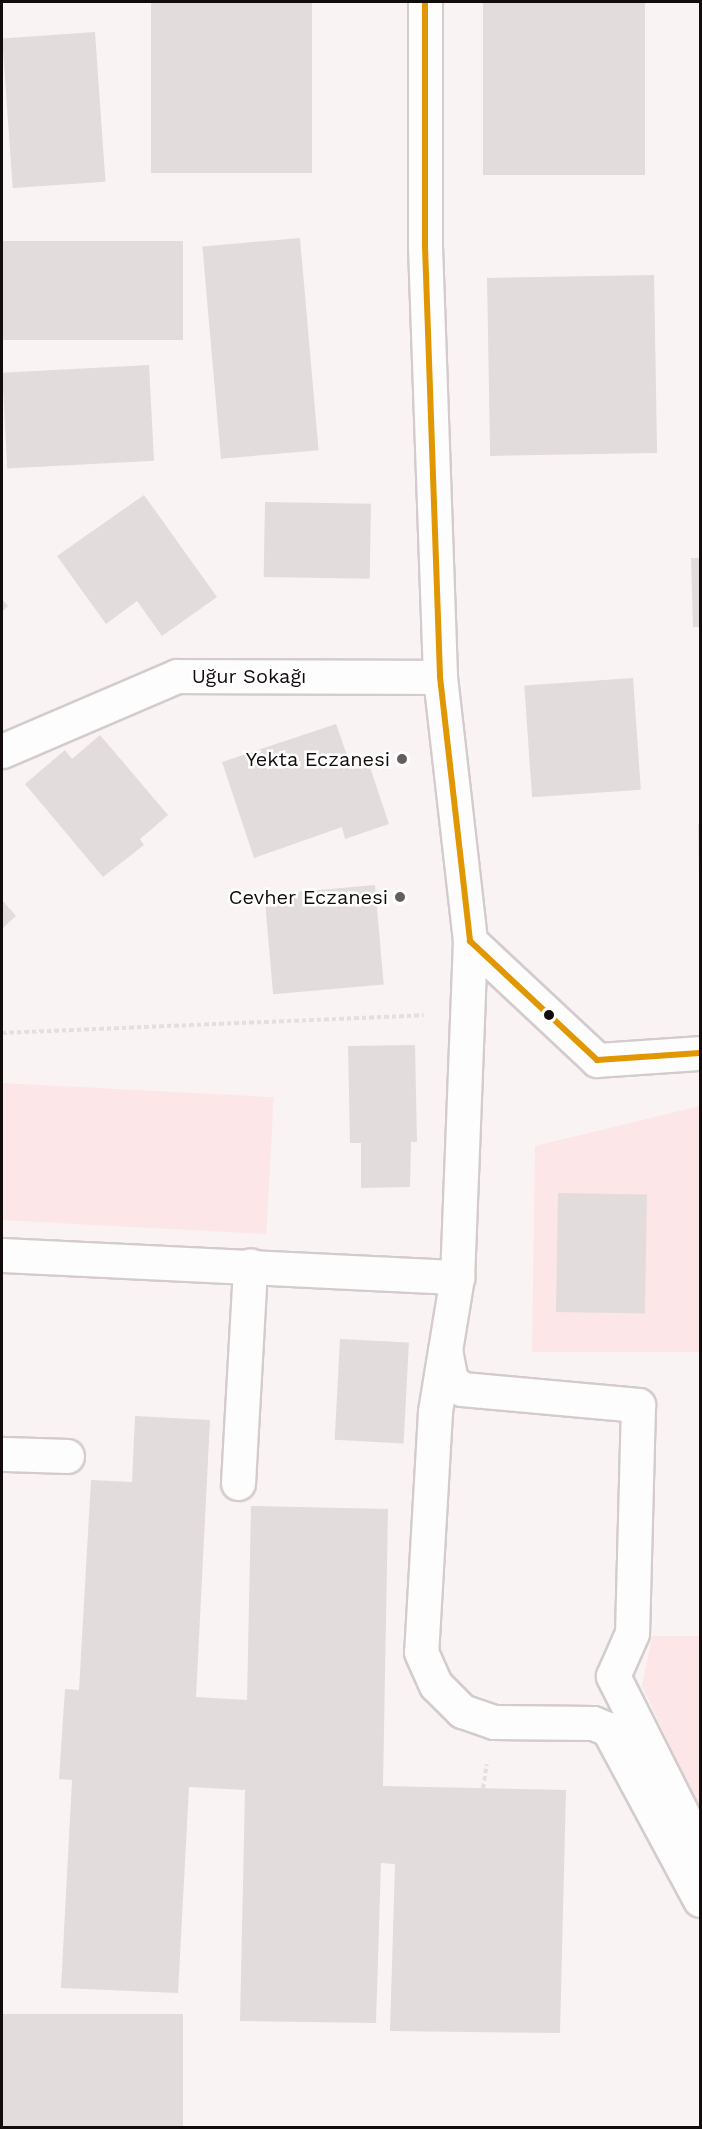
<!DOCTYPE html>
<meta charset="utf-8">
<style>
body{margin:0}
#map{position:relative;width:702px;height:2129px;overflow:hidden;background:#faf3f3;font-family:"Work Sans",sans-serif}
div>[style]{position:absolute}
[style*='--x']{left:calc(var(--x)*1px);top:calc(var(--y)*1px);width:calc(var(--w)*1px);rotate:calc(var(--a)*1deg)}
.green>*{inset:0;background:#fde6e7;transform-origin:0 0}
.building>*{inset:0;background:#e3dcdc;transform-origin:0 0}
.path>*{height:4px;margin-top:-2px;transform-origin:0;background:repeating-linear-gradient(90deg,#e2e0e0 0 4.5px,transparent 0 7.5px)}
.roads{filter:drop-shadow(2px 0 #d4cccc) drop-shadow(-2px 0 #d4cccc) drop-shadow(0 2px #d4cccc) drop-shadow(0 -2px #d4cccc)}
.minor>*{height:33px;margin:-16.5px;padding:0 16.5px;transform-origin:16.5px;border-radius:16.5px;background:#fefdfd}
.bus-1>*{height:6px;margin:-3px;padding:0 3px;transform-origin:3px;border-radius:3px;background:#e09701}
.dots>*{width:16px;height:16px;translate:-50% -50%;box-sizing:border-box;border:3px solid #fff;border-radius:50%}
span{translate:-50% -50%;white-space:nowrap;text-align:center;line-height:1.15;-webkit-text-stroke:5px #fff;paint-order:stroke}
.street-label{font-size:20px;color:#130c0c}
.poi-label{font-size:20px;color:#130c0c}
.right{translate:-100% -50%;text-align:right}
.frame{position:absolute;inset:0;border:3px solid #130c0c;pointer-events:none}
</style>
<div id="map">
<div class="green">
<div style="left:2px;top:1083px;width:272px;height:137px;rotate:3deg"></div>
<div style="clip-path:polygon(700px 1106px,700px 1352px,532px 1352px,535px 1146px)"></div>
<div style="clip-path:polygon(652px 1636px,700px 1636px,700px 1809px,642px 1686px)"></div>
</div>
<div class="building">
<div style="left:151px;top:2px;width:161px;height:171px"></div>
<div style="left:483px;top:2px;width:162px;height:173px"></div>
<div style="left:95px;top:32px;width:150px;height:93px;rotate:86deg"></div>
<div style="left:300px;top:238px;width:213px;height:98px;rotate:85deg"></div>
<div style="left:183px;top:241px;width:99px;height:181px;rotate:90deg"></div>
<div style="left:654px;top:275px;width:178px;height:167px;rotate:89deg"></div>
<div style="left:149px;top:365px;width:96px;height:147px;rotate:87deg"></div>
<div style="clip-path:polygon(144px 495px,217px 597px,162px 636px,137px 601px,106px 624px,57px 556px)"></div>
<div style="left:265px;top:502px;width:106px;height:75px;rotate:1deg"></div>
<div style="clip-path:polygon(691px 558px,700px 558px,700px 627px,693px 627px)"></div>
<div style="clip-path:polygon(2px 599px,8px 606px,2px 612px)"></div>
<div style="left:633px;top:678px;width:112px;height:109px;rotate:86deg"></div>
<div style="clip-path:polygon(336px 724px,352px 769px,369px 764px,389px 824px,345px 839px,342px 827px,254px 858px,222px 762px)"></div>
<div style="clip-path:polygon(100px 735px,168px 815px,140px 839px,144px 845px,103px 877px,25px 784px,65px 750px,72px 759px)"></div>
<div style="clip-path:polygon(698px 824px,700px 825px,700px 875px,699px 875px)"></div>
<div style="left:375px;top:885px;width:100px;height:111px;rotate:85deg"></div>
<div style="clip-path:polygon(2px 900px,16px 916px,2px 929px)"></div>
<div style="clip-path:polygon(415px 1045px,417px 1142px,411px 1142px,410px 1187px,361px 1188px,361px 1143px,350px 1143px,348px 1046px)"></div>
<div style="left:558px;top:1193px;width:89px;height:119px;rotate:1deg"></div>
<div style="left:340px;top:1339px;width:69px;height:101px;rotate:3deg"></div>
<div style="clip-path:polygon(135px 1416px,210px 1420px,196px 1697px,247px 1700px,251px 1506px,388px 1509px,383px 1786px,566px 1790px,560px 2033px,390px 2031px,395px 1864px,381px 1863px,376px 2023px,240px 2021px,245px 1790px,189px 1787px,178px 1993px,61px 1988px,72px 1780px,59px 1779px,65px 1689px,79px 1690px,91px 1480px,132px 1482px)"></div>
<div style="left:2px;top:2014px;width:181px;height:114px"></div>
</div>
<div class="path">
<div style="--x:2;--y:1033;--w:422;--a:-2.4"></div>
<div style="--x:483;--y:1788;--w:24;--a:-81"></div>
</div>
<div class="roads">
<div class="minor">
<div style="--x:425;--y:2;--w:244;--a:90"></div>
<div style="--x:425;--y:246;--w:431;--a:88"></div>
<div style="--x:440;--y:677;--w:266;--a:83.5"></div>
<div style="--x:470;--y:941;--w:174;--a:43.1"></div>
<div style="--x:597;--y:1060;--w:103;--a:-3.9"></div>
<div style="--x:2;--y:751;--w:190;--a:-23.2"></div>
<div style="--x:177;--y:676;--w:263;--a:0.2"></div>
<div style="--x:470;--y:941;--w:336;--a:92.2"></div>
<div style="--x:457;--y:1277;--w:137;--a:99.3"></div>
<div style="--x:435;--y:1412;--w:240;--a:93.3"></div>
<div style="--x:421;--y:1652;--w:36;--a:66"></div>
<div style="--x:436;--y:1685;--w:37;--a:45"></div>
<div style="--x:462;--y:1711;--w:34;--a:19"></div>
<div style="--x:494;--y:1722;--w:99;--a:0.6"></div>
<div style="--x:593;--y:1723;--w:16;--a:22"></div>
<div style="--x:608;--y:1729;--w:194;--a:61.7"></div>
<div style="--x:2;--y:1255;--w:456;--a:2.8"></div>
<div style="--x:445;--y:1350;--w:31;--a:79"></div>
<div style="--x:451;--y:1380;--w:14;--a:39"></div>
<div style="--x:462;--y:1389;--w:177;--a:5.2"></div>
<div style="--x:638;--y:1405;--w:228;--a:91.5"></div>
<div style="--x:632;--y:1633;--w:47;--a:113.8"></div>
<div style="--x:613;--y:1676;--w:194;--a:63.3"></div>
<div style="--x:2;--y:1454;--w:65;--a:1.8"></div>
<div style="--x:238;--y:1483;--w:218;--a:-86.8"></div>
</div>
</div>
<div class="bus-1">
<div style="--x:425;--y:2;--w:244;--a:90"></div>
<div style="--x:425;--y:246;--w:431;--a:88"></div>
<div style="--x:440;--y:677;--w:266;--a:83.5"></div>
<div style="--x:470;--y:941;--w:174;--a:43.1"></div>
<div style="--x:597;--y:1060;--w:103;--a:-3.9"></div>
</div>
<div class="dots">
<div style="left:402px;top:759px;background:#645d5d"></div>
<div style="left:400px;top:897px;background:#645d5d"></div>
<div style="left:549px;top:1015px;background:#130c0c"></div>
</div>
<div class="street-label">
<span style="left:249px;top:676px">Uğur Sokağı</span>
</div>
<div class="poi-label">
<span class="right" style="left:390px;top:759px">Yekta Eczanesi</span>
<span class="right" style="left:388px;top:897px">Cevher Eczanesi</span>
</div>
<div class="frame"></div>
</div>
